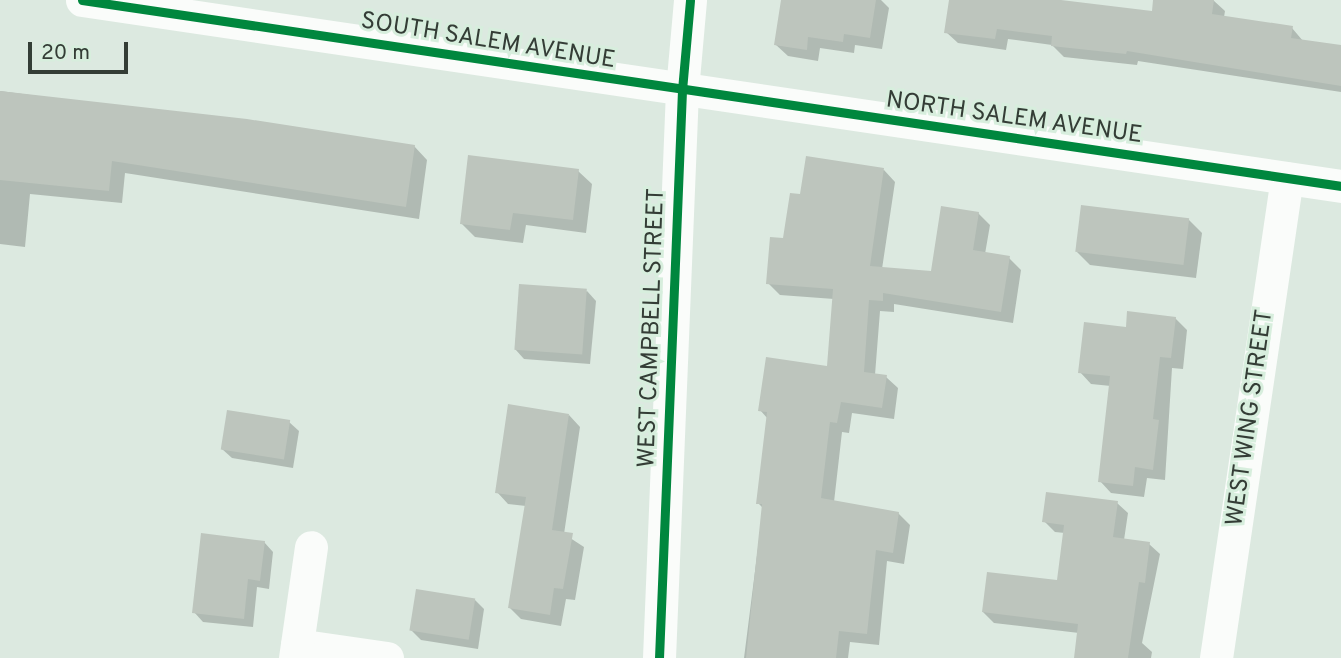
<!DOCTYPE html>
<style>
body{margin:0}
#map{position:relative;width:1341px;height:658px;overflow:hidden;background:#dce9e0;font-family:Overpass,sans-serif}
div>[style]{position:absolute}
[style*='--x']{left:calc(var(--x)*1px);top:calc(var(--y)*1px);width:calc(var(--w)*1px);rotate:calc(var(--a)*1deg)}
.shadow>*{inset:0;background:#0003}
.building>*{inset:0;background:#bdc5bd;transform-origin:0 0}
.minor>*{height:33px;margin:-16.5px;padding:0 16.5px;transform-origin:16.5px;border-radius:16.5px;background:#fafcfa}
.cycleway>*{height:9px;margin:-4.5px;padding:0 4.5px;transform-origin:4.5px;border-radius:4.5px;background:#00873e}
span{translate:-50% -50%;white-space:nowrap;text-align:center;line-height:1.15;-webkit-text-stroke:6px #d7eedd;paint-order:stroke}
.street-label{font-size:24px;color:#343d36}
.scale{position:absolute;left:28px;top:42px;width:100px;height:32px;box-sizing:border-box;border:4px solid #343d36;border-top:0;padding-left:9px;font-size:21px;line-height:24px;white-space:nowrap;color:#343d36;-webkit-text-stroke:5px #d7eedd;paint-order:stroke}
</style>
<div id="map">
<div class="shadow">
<div style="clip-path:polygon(783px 0,881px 0,889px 8px,882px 49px,855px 45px,854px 53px,820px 48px,818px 61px,788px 56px,775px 44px)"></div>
<div style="clip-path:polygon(950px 0,1046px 0,1153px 13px,1155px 0,1213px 0,1225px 11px,1224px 17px,1292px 28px,1303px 41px,1341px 47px,1341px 92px,1138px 61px,1137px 65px,1064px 57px,1052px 45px,1008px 39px,1006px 50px,958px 43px,946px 32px)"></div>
<div style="clip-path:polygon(0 91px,414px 146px,427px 160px,419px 219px,125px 173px,122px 203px,30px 194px,25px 247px,0 244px)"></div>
<div style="clip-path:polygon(884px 170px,895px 182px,882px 269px,932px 273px,978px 213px,990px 225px,985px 254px,1009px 258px,1021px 270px,1013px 323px,894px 304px,894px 312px,880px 311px,875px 375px,886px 377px,898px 388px,894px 419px,852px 413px,849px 433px,842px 432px,834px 502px,898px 513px,910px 525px,904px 564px,887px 561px,879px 645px,850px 642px,848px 658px,744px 658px,763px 508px,758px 503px,768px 419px,760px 410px,829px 368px,834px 299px,780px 295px,768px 283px,802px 196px)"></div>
<div style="clip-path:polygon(578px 171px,592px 184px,586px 233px,526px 225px,523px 243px,475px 237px,462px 224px)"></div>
<div style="clip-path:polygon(1189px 220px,1202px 233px,1196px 278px,1090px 265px,1077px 252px)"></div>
<div style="clip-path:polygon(587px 291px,596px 301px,590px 364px,524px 359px,515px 349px)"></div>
<div style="clip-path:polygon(1175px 318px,1187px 330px,1183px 369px,1172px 368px,1165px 480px,1147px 478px,1144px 497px,1111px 493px,1100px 481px,1111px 386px,1091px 384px,1080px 372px,1127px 329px)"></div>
<div style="clip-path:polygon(569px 415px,580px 427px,564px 534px,584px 547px,575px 600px,566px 599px,561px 626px,521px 619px,510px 608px,526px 506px,508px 504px,497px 492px)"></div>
<div style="clip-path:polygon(289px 422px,299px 431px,293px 468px,232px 458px,222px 449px)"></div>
<div style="clip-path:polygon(1117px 503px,1128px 513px,1124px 540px,1149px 544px,1160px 554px,1142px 643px,1152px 652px,1151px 658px,1075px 658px,1079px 633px,994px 623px,983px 612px,1059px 582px,1065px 533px,1055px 532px,1044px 521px)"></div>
<div style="clip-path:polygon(264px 542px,273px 552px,269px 589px,257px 587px,253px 627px,203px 622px,194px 612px)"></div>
<div style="clip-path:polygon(475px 600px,484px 609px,478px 649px,421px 640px,411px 630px)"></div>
</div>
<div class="building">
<div style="clip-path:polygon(781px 0,876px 0,870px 38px,844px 34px,843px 42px,808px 37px,807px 50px,774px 45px)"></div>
<div style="clip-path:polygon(949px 0,1061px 0,1152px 11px,1153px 0,1214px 0,1212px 14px,1293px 26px,1291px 38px,1341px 45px,1341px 86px,1127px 51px,1126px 54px,1051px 46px,1052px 36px,997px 29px,995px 39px,944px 33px)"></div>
<div style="clip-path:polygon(0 91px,247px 119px,415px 145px,406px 207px,112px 161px,109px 191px,0 180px)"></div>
<div style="clip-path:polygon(468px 155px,579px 169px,573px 220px,513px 213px,510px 230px,460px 224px)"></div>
<div style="clip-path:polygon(806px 156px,884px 168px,870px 266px,931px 271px,941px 206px,979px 212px,973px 250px,1010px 256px,1001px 312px,883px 293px,883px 301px,869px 300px,864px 372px,887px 375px,882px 408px,841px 402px,837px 423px,830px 422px,821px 498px,899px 512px,893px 553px,876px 550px,867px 634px,839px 631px,836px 658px,746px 658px,762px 504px,756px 504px,767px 412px,758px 411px,766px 357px,827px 366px,833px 289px,766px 284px,770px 237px,783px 238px,790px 193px,800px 194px)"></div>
<div style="left:1081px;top:205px;width:109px;height:47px;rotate:7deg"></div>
<div style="left:519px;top:284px;width:68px;height:66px;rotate:4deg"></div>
<div style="clip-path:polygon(1127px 311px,1176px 317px,1171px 358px,1160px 357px,1153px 419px,1159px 420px,1153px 470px,1135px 467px,1133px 486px,1098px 482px,1110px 376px,1078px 373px,1084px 322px,1126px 327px)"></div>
<div style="clip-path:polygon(508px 404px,569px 414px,552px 530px,573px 533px,563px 589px,554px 588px,550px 615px,508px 608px,526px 497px,495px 493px)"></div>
<div style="left:227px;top:410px;width:64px;height:40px;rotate:9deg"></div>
<div style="clip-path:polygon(1046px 492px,1118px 501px,1113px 537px,1150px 542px,1145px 583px,1139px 582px,1128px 658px,1074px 658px,1078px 624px,982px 612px,987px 572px,1057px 580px,1064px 525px,1042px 522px)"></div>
<div style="clip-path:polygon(201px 533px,265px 541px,260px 581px,248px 579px,244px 619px,192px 613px)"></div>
<div style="left:416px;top:589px;width:60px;height:42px;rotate:9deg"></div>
</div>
<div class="minor">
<div style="--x:82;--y:0;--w:1273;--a:8.4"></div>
<div style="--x:297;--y:645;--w:91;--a:8.2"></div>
<div style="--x:295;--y:658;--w:112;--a:-81.8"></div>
<div style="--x:659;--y:658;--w:568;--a:-87.68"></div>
<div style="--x:682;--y:90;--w:90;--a:-84.9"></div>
<div style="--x:1216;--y:658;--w:485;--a:-81.6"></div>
</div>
<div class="cycleway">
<div style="--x:82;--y:0;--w:1273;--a:8.4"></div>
<div style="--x:659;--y:658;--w:568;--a:-87.68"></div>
<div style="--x:682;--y:90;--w:90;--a:-84.9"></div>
</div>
<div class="street-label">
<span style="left:488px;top:42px;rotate:9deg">SOUTH SALEM AVENUE</span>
<span style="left:1014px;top:119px;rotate:8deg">NORTH SALEM AVENUE</span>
<span style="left:653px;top:328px;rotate:-88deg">WEST CAMPBELL STREET</span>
<span style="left:1251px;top:418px;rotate:-82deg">WEST WING STREET</span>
</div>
<div class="scale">20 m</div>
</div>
